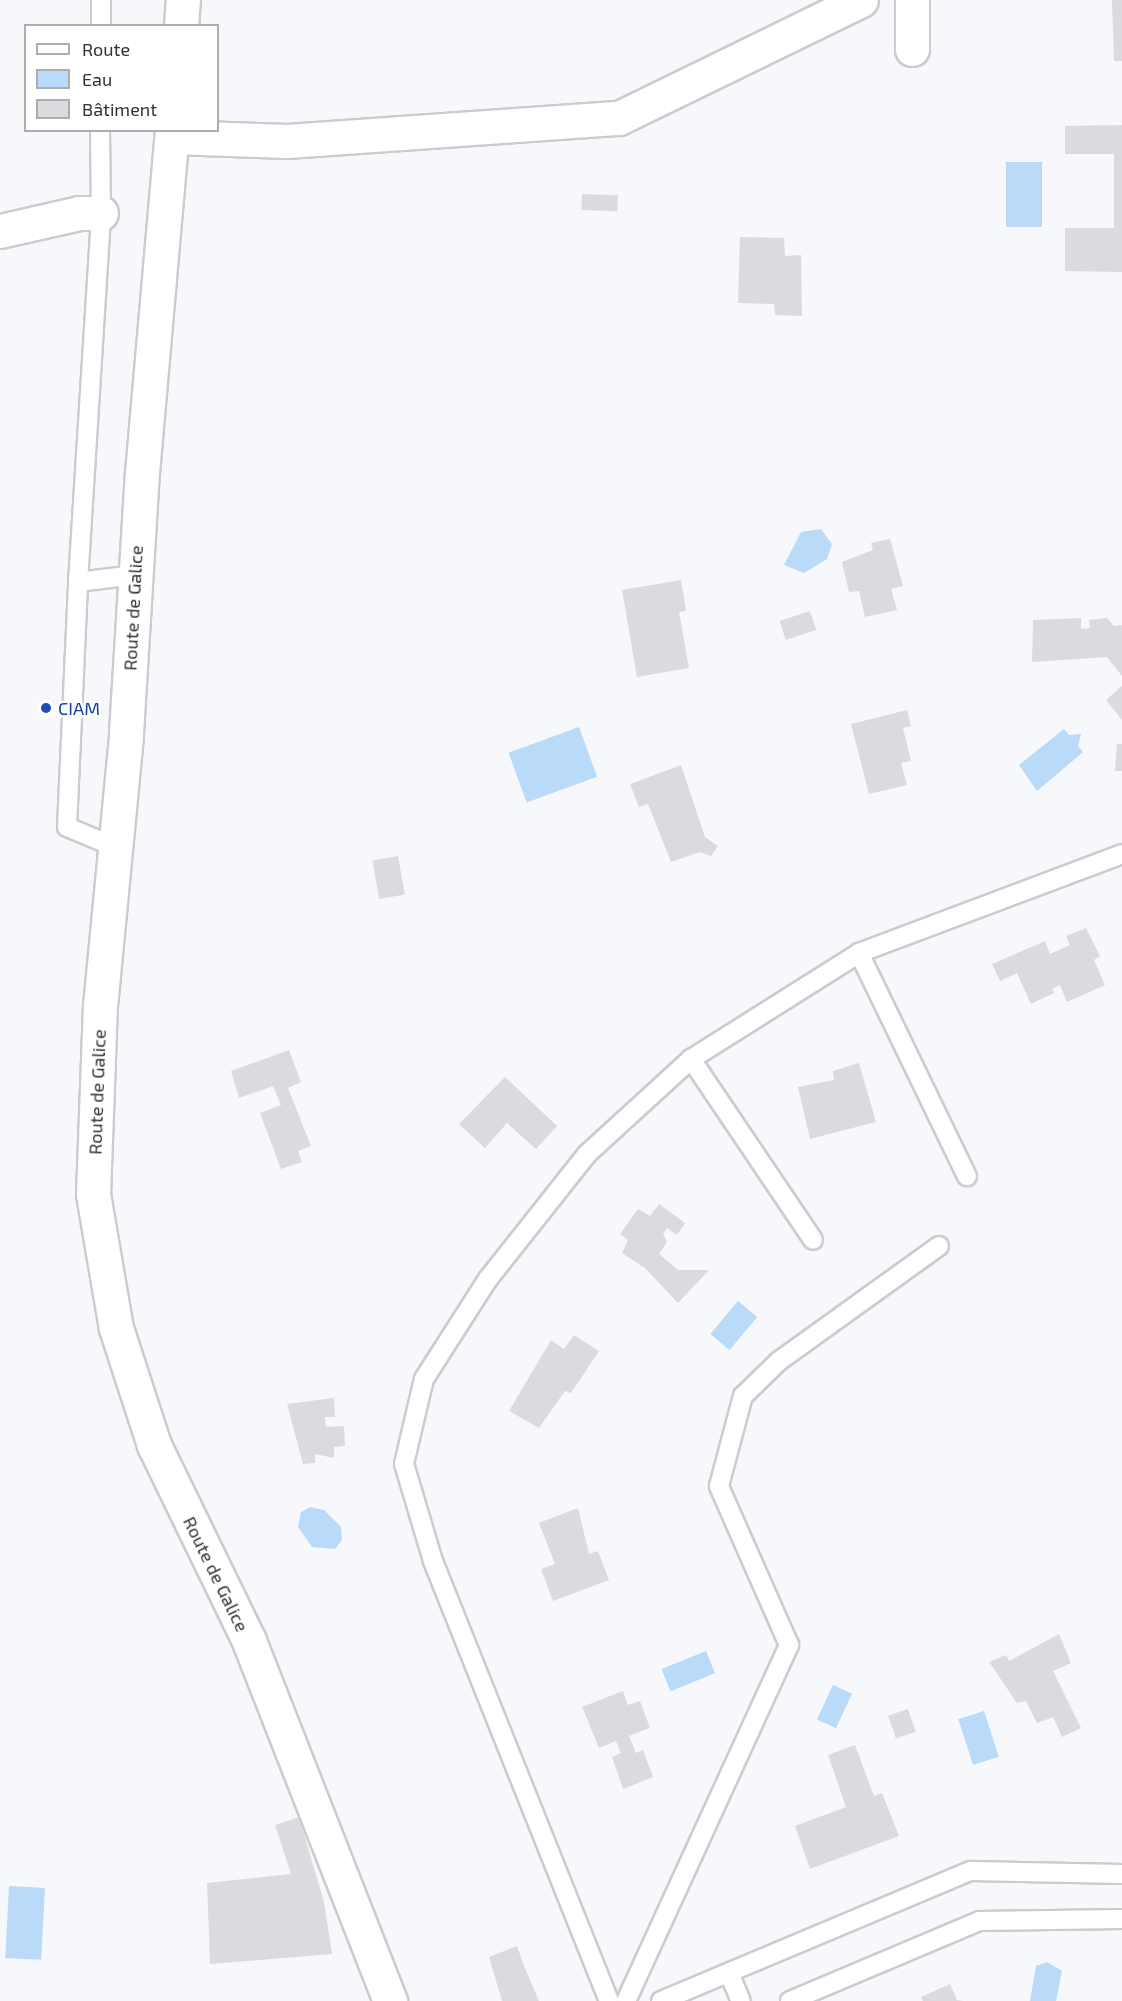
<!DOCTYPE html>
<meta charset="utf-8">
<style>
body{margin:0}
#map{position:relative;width:1122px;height:2001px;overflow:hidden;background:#f6f8fb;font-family:"Exo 2",sans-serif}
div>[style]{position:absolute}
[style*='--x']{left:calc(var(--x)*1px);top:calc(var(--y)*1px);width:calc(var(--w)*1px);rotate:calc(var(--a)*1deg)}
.water>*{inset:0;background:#b9daf8;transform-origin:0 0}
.building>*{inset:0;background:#d9dbde;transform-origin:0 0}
.roads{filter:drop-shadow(2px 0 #cacccf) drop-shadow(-2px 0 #cacccf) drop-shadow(0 2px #cacccf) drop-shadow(0 -2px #cacccf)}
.lane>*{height:18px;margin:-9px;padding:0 9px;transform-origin:9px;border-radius:9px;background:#fff}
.street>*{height:33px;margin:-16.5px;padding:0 16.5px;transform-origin:16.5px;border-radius:16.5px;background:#fff}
.secondary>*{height:33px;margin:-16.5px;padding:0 16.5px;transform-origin:16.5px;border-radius:16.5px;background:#fff}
.dots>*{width:16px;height:16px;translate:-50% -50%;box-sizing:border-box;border:3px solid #fff;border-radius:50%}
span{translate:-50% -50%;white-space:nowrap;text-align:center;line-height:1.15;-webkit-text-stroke:5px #fff;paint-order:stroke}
.street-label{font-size:18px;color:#313233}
.transit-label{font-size:18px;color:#164399}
.left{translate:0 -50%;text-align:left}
.legend{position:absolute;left:24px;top:24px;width:195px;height:108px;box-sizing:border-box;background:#fff;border:2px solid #adadad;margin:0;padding:8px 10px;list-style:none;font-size:18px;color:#313233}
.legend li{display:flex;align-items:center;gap:12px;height:30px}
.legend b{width:30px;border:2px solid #adadad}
</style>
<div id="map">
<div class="water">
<div style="left:1006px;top:162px;width:36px;height:65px"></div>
<div style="clip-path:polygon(821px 529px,832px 544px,827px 559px,804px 573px,784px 565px,801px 532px)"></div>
<div style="left:579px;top:727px;width:53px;height:75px;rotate:70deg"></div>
<div style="clip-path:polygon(1064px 729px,1069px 735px,1081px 734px,1078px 746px,1083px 752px,1037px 791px,1019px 765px)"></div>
<div style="left:738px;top:1301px;width:25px;height:43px;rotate:40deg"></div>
<div style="clip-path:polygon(310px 1507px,324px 1510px,341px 1527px,342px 1540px,335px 1549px,312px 1547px,298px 1527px,301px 1512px)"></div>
<div style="left:706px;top:1651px;width:24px;height:48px;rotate:68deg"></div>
<div style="left:833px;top:1685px;width:21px;height:38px;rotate:25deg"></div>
<div style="left:984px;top:1711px;width:48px;height:27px;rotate:72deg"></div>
<div style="left:9px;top:1886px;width:36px;height:72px;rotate:3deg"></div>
<div style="clip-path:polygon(1047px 1962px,1062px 1971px,1056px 2001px,1030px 2001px,1036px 1966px)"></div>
</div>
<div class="building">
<div style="clip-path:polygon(1112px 0,1122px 0,1122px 61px,1114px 61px)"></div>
<div style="clip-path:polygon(1122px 125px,1122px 272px,1065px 271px,1065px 228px,1114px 228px,1114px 154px,1065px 154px,1065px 126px)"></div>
<div style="left:582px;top:194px;width:36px;height:16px;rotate:2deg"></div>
<div style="clip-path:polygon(740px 237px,784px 238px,785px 256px,801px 255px,802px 316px,775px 315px,774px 304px,738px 303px)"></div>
<div style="clip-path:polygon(890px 539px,903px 586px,891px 589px,897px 610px,865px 617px,859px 591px,849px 592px,842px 562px,873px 550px,871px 543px)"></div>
<div style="clip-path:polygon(681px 580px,686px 611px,679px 612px,689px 668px,637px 677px,622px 590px)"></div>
<div style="left:810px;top:611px;width:20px;height:32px;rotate:72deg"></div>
<div style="clip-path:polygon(1081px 618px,1081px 629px,1090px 628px,1089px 620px,1107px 618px,1114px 626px,1122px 625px,1122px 676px,1107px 657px,1032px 662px,1033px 620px)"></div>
<div style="clip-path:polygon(1122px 686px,1122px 720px,1106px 700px)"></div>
<div style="clip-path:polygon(907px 710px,911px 726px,903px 728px,911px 761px,901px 763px,907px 785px,869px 794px,851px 724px)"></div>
<div style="clip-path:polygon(1117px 744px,1122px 744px,1122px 771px,1115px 771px)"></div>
<div style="clip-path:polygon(681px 765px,705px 837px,718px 846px,711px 856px,700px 852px,671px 862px,648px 804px,639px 807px,630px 784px)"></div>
<div style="left:398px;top:856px;width:39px;height:26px;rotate:80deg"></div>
<div style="clip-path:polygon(1086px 928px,1100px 956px,1094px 960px,1105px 985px,1067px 1002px,1060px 985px,1052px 989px,1054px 993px,1031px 1004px,1017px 973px,1000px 981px,992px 964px,1045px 941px,1050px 954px,1070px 945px,1066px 936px)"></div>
<div style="clip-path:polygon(289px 1050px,301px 1082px,288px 1088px,311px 1146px,298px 1151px,302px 1162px,281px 1169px,260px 1113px,281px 1105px,273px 1086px,239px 1098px,231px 1071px)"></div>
<div style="clip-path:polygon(859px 1063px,876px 1122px,810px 1139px,798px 1087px,834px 1080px,833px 1071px)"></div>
<div style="clip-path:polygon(505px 1077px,557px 1126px,536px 1149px,507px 1123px,485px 1148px,459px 1124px)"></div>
<div style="clip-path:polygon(659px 1204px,685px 1223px,677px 1235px,667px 1228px,663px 1234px,667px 1242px,659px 1254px,678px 1270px,709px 1270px,678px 1303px,645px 1268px,622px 1253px,628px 1240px,620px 1234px,638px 1209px,650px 1216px)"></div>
<div style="clip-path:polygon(574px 1335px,599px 1351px,571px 1393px,565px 1391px,539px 1428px,509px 1411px,551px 1340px,564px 1349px)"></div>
<div style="clip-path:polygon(334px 1398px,335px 1417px,325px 1417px,326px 1427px,344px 1426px,345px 1446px,334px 1447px,334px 1458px,315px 1454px,315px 1463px,303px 1464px,287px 1404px)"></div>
<div style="clip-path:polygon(578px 1508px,589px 1554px,598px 1551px,609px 1580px,553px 1601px,541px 1569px,555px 1564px,539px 1523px)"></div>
<div style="clip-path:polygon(1059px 1634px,1071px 1663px,1053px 1671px,1081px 1728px,1062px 1737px,1053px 1717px,1037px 1723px,1026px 1701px,1017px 1703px,989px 1662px,1006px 1655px,1009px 1661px)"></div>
<div style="clip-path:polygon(623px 1691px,628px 1705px,640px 1701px,650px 1728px,629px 1736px,636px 1753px,643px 1750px,653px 1777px,623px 1789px,612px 1757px,621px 1753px,616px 1741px,599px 1748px,582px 1707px)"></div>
<div style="left:908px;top:1709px;width:24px;height:21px;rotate:71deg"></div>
<div style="clip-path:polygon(855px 1745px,874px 1796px,882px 1793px,899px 1836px,810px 1869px,795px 1826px,846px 1807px,828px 1755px)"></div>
<div style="clip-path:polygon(299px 1817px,324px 1902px,332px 1954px,210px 1964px,207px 1883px,291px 1874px,275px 1825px)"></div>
<div style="clip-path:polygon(517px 1946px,524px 1966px,539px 2001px,502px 2001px,489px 1957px)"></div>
<div style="clip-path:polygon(950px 1984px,957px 2000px,963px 2001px,923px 2001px,921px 1997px)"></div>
</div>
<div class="roads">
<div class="lane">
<div style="--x:101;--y:26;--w:26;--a:-90"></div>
<div style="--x:78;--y:582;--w:370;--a:-86.4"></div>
<div style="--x:101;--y:213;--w:83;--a:-90.7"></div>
<div style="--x:115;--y:847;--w:52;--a:-157.4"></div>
<div style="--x:67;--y:827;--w:245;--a:-87.4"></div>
<div style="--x:78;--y:582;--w:57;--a:-7"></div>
<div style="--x:859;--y:953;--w:248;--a:64.2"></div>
<div style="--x:691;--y:1059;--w:218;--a:56"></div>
<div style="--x:729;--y:1973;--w:30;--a:67"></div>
<div style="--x:609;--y:2001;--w:474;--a:-111.8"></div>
<div style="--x:433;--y:1561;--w:101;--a:-106.6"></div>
<div style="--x:404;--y:1464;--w:87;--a:-76.8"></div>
<div style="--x:424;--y:1379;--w:119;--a:-57.4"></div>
<div style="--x:488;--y:1279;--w:159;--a:-51.6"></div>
<div style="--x:587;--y:1154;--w:141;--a:-42.4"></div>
<div style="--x:691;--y:1059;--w:199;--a:-32.2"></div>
<div style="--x:859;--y:953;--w:281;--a:-20.6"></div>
<div style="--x:626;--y:2001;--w:392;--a:-65.4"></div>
<div style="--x:789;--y:1645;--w:174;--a:-113.8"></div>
<div style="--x:719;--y:1486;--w:93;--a:-75.1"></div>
<div style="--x:743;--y:1396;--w:50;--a:-44.2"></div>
<div style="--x:779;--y:1361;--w:197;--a:-35.7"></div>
<div style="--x:661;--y:2001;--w:336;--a:-22.8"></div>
<div style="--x:971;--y:1871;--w:151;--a:1.1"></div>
<div style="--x:790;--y:2001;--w:205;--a:-22.9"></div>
<div style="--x:979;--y:1921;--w:143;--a:-0.8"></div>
</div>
<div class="street">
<div style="--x:912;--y:49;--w:49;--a:-90"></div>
<div style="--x:172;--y:137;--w:115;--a:2"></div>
<div style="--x:287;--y:141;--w:333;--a:-4"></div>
<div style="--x:619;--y:118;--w:269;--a:-26"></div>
<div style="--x:0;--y:231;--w:81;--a:-12.8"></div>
<div style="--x:79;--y:213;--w:22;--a:0"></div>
</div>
<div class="secondary">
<div style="--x:181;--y:26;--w:26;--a:-86"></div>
<div style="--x:172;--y:130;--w:342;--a:95"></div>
<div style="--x:142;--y:471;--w:265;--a:93.5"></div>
<div style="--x:126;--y:736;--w:269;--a:95.5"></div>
<div style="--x:100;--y:1004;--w:190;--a:92.1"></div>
<div style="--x:93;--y:1194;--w:136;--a:80.3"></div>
<div style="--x:116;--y:1328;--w:123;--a:72"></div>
<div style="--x:154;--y:1445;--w:218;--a:64.1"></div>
<div style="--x:249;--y:1641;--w:387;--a:68.6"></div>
</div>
</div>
<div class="dots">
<div style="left:46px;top:708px;background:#1a4fb4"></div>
</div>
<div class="street-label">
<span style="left:133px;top:608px;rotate:-87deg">Route de Galice</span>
<span style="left:97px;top:1092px;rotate:-88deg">Route de Galice</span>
<span style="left:216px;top:1574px;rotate:64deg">Route de Galice</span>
</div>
<div class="transit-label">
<span class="left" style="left:58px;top:708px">CIAM</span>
</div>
<ul class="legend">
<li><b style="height:8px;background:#fff"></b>Route</li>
<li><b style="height:16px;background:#b9daf8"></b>Eau</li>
<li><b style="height:16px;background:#d9dbde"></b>Bâtiment</li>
</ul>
</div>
